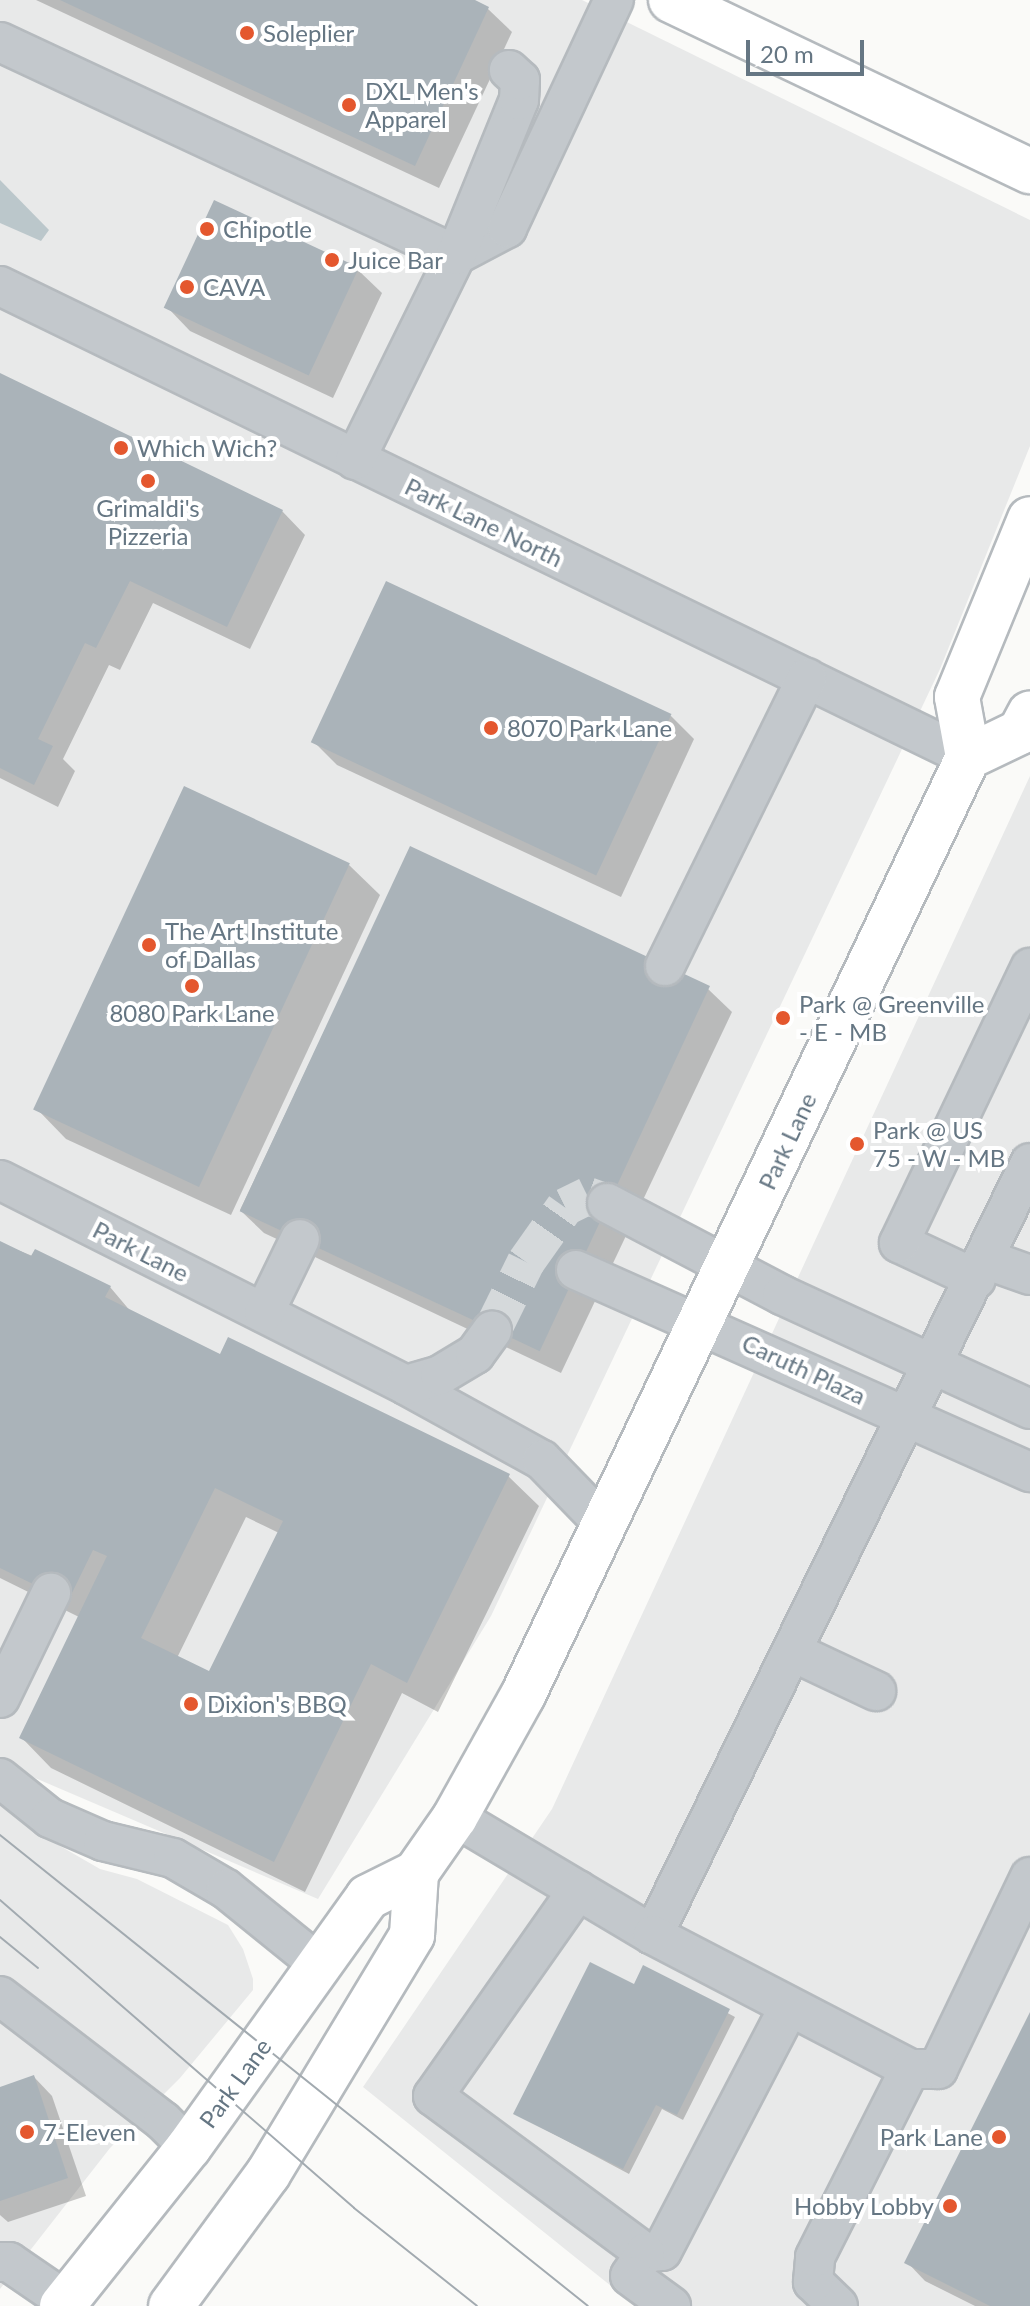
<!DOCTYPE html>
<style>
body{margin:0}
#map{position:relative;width:1030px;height:2306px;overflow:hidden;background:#fafaf8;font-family:Lato,sans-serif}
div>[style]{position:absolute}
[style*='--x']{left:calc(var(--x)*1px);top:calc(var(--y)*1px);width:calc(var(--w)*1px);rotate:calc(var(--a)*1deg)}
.built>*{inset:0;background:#e8e9e9}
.water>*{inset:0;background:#bbc7cb}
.shadow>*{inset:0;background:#0003}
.building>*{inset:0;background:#aab3b9;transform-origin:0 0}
.minor-tunnel>*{height:38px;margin-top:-19px;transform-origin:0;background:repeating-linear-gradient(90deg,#d5d9db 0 38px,transparent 0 57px)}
.roads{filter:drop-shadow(2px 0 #b5babe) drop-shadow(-2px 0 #b5babe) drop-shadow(0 2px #b5babe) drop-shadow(0 -2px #b5babe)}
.minor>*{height:38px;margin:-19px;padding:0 19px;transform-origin:19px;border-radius:19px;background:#c3c8cc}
.major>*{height:44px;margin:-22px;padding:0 22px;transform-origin:22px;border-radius:22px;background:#fff}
.tram>*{height:2px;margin:-1px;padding:0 1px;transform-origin:1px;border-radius:1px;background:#a2aab0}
.dots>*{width:22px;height:22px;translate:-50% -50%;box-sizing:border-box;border:4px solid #fff;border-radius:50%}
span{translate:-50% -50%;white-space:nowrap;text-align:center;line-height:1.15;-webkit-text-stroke:8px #fff;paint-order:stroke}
.poi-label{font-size:24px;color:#657683}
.left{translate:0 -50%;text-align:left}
.right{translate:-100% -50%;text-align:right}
.street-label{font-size:24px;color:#657683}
.scale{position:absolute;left:746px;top:40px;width:118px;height:36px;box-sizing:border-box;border:4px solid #657683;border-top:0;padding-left:10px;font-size:24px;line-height:28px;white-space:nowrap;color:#657683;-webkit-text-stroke:6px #fff;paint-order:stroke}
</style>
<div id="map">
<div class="built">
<div style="clip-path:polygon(0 0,582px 0,1030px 220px,1030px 446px,940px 669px,491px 1616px,318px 1899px,0 1763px)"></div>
<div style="clip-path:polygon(1030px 776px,1030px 2306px,636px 2306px,363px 2087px,552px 1809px)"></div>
<div style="clip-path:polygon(0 1801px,48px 1839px,100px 1869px,137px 1879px,228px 1925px,243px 1949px,253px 1979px,253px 1990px,180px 2078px,110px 2148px,0 2289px)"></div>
</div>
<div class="water">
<div style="clip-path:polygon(0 180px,49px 230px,41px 241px,0 223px)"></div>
</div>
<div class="shadow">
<div style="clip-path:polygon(36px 0,470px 0,488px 9px,512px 32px,439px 188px)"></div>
<div style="clip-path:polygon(358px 270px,382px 293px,333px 398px,190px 331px,167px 307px)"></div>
<div style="clip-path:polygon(0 375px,282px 511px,305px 535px,250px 649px,153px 603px,120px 670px,109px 665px,63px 759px,75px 771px,58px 807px,0 778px)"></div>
<div style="clip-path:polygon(671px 716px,694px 739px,621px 897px,337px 765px,313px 741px)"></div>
<div style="clip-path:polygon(411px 848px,708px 989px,732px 1012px,561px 1373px,264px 1233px,240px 1210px)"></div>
<div style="clip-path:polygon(349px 865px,380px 895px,231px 1215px,66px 1139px,36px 1108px)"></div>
<div style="clip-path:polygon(evenodd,0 1243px,110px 1287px,132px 1313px,207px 1349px,508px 1476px,539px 1506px,438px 1712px,402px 1693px,305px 1892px,51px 1768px,21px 1737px,79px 1617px,0 1578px,0 1243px,246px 1517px,279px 1533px,210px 1674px,177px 1658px,246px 1517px)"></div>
<div style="clip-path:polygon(644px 1968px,735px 2017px,683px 2120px,662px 2109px,629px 2174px,516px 2114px,635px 1987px)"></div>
<div style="clip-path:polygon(1030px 2016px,1030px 2306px,975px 2306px,925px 2281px,907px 2262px)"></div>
<div style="clip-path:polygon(34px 2077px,52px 2096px,86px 2196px,8px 2222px,0 2215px,0 2089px)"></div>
</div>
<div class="building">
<div style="clip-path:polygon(60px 0,475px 0,489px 7px,415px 166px)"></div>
<div style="left:214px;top:200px;width:160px;height:119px;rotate:25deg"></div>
<div style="clip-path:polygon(0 373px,283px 510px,227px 627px,130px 581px,96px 648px,85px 643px,38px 739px,53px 746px,34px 785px,0 768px)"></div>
<div style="left:386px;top:581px;width:315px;height:178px;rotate:25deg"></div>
<div style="left:184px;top:786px;width:183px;height:357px;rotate:25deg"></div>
<div style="left:410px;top:846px;width:331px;height:403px;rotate:25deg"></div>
<div style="clip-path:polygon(evenodd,0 1241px,31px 1256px,35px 1249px,111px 1286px,105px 1297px,220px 1354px,228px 1337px,510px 1474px,407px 1683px,371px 1664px,274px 1862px,19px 1738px,107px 1556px,93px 1550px,68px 1601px,0 1568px,0 1241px,215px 1488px,283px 1521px,209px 1671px,141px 1638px,215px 1488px)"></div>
<div style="clip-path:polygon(590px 1962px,634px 1984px,643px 1965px,730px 2009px,677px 2115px,656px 2105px,623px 2169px,513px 2114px)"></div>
<div style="clip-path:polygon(1030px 2012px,1030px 2306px,990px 2306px,904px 2263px)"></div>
<div style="clip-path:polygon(34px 2075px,68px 2178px,0 2201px,0 2087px)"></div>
</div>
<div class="minor-tunnel">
<div style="--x:492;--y:1331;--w:77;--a:-63.8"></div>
<div style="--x:526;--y:1262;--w:67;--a:-54.7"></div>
<div style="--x:565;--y:1207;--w:25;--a:-26"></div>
<div style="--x:588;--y:1196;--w:20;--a:20"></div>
</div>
<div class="roads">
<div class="minor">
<div style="--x:0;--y:42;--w:503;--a:25.04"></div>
<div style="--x:456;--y:255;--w:58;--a:-27.9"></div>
<div style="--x:507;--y:228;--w:252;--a:-64.9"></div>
<div style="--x:0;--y:286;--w:1077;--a:25.95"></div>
<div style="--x:355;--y:460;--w:229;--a:-63.8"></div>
<div style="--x:456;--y:255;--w:167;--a:-67.9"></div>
<div style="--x:519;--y:100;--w:20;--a:-87"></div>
<div style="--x:520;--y:80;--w:15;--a:-138"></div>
<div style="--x:665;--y:966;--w:321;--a:-63.8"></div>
<div style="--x:0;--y:1180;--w:455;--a:26.8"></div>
<div style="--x:406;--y:1385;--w:155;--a:28.9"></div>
<div style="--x:542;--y:1460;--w:89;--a:45.9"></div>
<div style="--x:607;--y:1203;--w:198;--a:27.7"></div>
<div style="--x:782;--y:1295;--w:273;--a:24.7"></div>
<div style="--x:985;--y:1259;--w:48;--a:19.6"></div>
<div style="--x:576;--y:1270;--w:497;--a:24"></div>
<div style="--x:976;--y:1279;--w:85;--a:-154.9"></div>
<div style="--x:899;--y:1243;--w:305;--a:-64.5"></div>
<div style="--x:264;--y:1313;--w:82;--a:-64.1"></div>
<div style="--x:406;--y:1385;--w:35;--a:-16"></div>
<div style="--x:440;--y:1375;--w:41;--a:-31"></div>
<div style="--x:475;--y:1354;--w:29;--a:-54"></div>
<div style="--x:793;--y:1652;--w:92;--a:25.2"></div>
<div style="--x:0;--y:1698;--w:117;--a:-64.1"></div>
<div style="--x:0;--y:1778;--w:64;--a:38.7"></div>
<div style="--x:50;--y:1818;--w:58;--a:23.5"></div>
<div style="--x:103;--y:1841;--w:72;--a:13.7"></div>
<div style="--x:173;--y:1858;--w:61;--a:30.3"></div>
<div style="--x:226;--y:1889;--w:121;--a:39"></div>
<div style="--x:455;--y:1817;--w:230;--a:30.8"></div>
<div style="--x:653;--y:1935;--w:859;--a:-63.97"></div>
<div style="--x:578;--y:1890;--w:252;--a:125.1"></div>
<div style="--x:433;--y:2096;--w:264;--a:36.5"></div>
<div style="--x:645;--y:2253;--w:17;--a:-7"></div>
<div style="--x:662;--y:2251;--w:275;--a:-62.5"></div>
<div style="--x:653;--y:1935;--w:290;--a:27.5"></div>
<div style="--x:910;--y:2069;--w:28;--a:0"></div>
<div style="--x:938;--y:2069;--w:213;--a:-64.4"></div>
<div style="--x:0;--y:1996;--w:205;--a:37.5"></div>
<div style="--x:163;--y:2121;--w:37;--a:45"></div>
<div style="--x:645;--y:2253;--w:27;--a:123"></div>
<div style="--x:630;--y:2276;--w:51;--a:36.2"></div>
<div style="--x:0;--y:2262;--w:9;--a:0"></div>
<div style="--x:9;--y:2262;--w:69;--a:34.4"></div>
<div style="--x:838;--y:2306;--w:35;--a:-136"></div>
<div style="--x:813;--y:2282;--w:25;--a:-85"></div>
<div style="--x:815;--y:2257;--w:211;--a:-63.2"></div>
</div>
<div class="major">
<div style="--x:671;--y:0;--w:398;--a:25.5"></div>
<div style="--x:968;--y:757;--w:58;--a:-25.7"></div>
<div style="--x:1020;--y:732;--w:21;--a:-62"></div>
<div style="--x:62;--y:2306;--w:203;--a:-51.4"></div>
<div style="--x:189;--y:2147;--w:307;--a:-54.4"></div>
<div style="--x:368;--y:1897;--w:54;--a:-26.6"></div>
<div style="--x:416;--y:1873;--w:68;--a:-55.1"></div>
<div style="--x:455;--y:1817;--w:140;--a:-60.9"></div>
<div style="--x:523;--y:1695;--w:1038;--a:-64.62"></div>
<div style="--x:968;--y:757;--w:61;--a:-100.4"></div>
<div style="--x:957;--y:697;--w:192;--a:-67.7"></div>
<div style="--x:171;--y:2306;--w:164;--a:-53.7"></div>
<div style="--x:268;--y:2174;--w:279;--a:-58.9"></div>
<div style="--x:412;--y:1935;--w:62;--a:-86.3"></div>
</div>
</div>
<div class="tram">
<div style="--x:0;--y:1835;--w:753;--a:38.7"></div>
<div style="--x:0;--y:1900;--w:469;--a:41"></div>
<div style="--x:354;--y:2208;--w:157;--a:38.5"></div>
<div style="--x:0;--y:1937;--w:49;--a:39.2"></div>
</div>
<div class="dots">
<div style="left:247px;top:33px;background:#e4572e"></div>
<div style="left:349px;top:105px;background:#e4572e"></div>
<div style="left:207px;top:229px;background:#e4572e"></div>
<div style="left:332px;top:260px;background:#e4572e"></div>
<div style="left:187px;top:287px;background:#e4572e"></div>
<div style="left:121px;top:448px;background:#e4572e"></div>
<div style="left:148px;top:481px;background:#e4572e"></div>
<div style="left:491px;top:728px;background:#e4572e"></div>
<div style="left:149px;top:945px;background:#e4572e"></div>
<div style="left:192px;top:986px;background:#e4572e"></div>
<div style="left:783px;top:1018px;background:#e4572e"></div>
<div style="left:857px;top:1144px;background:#e4572e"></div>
<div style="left:191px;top:1704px;background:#e4572e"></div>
<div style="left:27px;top:2132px;background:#e4572e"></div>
<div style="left:999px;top:2137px;background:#e4572e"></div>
<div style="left:950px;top:2206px;background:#e4572e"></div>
</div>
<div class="poi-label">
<span class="left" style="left:263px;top:33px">Soleplier</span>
<span class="left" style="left:365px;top:105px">DXL Men's<br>Apparel</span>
<span class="left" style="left:223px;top:229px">Chipotle</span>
<span class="left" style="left:348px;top:260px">Juice Bar</span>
<span class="left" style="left:203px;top:287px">CAVA</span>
<span class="left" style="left:137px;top:448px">Which Wich?</span>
<span style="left:148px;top:522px">Grimaldi's<br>Pizzeria</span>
<span class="left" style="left:507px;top:728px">8070 Park Lane</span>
<span class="left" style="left:165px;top:945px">The Art Institute<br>of Dallas</span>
<span class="left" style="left:799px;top:1018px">Park @ Greenville<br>- E - MB</span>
<span style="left:192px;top:1013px">8080 Park Lane</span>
<span class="left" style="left:873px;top:1144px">Park @ US<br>75 - W - MB</span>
<span class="left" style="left:207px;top:1704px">Dixion's BBQ</span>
<span class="left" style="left:43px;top:2132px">7-Eleven</span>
<span class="right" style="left:983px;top:2137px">Park Lane</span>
<span class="right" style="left:934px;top:2206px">Hobby Lobby</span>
</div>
<div class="street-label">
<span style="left:484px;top:522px;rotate:26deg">Park Lane North</span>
<span style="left:787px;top:1141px;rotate:-65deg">Park Lane</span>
<span style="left:141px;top:1251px;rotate:27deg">Park Lane</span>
<span style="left:804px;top:1369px;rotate:25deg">Caruth Plaza</span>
<span style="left:235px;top:2083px;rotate:-54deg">Park Lane</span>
</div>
<div class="scale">20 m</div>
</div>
